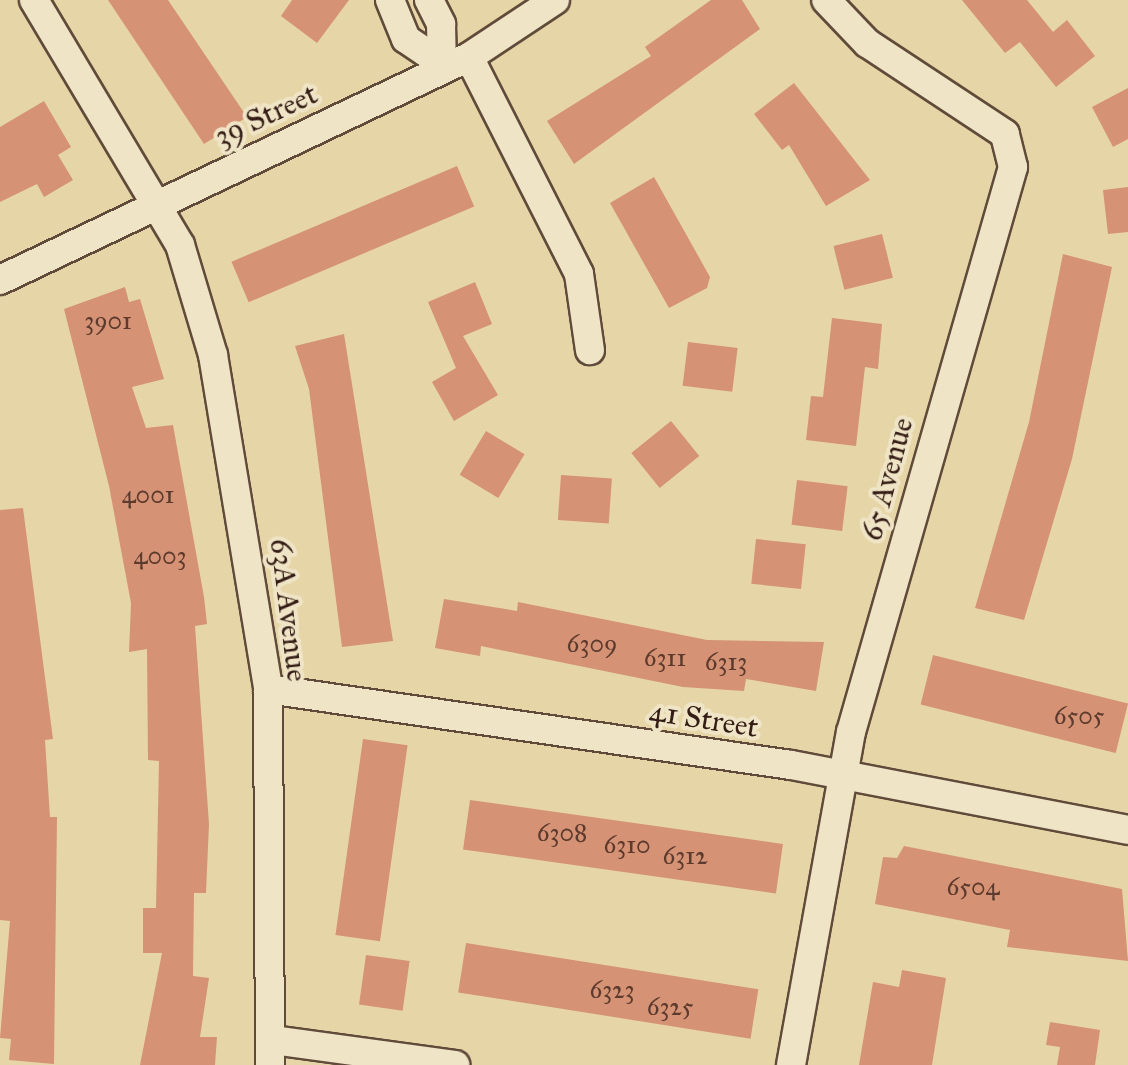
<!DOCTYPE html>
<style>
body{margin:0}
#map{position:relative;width:1128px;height:1065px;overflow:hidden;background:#e6d6a7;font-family:"IM FELL Great Primer",serif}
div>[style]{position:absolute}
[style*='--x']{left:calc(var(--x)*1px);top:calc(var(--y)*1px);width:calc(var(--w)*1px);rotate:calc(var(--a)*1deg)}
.building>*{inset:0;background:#d59274;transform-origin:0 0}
.roads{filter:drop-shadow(2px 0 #604b3a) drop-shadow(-2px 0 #604b3a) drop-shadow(0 2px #604b3a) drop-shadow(0 -2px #604b3a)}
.minor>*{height:28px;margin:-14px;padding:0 14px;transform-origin:14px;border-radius:14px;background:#efe4c6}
span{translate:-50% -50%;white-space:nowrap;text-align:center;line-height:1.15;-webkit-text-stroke:8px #efe4c6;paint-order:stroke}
.number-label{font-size:25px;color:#5c3a2d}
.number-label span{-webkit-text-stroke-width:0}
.street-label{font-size:30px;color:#341d15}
</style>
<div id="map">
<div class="building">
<div style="clip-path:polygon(108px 0,168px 0,247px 117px,204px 144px)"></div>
<div style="clip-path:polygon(292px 0,349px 0,317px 43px,281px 16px)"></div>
<div style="clip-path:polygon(711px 0,742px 0,760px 29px,574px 164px,547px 121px,651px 56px,645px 47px)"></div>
<div style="clip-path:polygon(962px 0,1027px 0,1053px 32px,1067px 20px,1095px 56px,1056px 87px,1020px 42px,1005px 53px)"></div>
<div style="clip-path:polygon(794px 83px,870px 180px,826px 206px,789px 145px,782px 150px,754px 114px)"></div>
<div style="clip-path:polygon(1128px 88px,1128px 139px,1113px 147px,1092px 107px)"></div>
<div style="clip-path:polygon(44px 101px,71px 147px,58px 155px,73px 180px,44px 197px,37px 184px,0 202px,0 127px)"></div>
<div style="left:457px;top:166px;width:44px;height:245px;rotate:67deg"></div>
<div style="clip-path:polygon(654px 177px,710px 277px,707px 288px,669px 308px,610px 203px)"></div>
<div style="clip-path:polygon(1128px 187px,1128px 232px,1108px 234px,1103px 190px)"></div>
<div style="left:882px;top:234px;width:45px;height:50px;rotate:76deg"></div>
<div style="clip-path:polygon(1063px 254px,1112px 267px,1072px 459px,1024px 620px,975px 608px,1029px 422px)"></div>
<div style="clip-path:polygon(475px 282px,492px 324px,463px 336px,498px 395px,454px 421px,432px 382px,456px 368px,428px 302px)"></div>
<div style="clip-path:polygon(125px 287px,129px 302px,140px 299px,164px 379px,132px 387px,146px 428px,173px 425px,204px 597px,207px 624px,195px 626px,209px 824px,206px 893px,194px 893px,193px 976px,209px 978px,200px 1037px,217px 1037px,215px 1065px,140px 1065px,162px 953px,143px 953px,143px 908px,156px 908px,159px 761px,148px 760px,147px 649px,129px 652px,131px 603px,109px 486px,64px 309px)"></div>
<div style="clip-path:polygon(832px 318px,882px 324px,878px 369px,865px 367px,856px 446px,806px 440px,811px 396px,823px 397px)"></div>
<div style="clip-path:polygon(344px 334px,393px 641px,342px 647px,309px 389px,295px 346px)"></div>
<div style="left:688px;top:342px;width:50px;height:44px;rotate:7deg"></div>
<div style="left:671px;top:421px;width:45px;height:51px;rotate:51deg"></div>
<div style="left:486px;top:431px;width:45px;height:51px;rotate:31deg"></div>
<div style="left:561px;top:475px;width:51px;height:45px;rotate:4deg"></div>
<div style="left:797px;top:480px;width:51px;height:45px;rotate:7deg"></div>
<div style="clip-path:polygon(23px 508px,53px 739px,45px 740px,50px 817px,57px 817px,54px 1064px,9px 1060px,11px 1039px,0 1038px,10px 921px,0 920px,0 510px)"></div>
<div style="left:756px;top:539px;width:50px;height:45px;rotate:6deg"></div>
<div style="clip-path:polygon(444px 599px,517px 611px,518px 602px,707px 640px,824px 642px,816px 691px,746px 679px,744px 691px,683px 687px,481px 646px,480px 656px,435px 648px)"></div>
<div style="left:933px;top:655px;width:201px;height:51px;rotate:14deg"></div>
<div style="left:363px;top:739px;width:45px;height:198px;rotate:8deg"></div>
<div style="left:470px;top:800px;width:316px;height:50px;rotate:8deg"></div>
<div style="clip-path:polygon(904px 846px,1122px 889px,1128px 961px,1007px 947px,1010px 930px,875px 904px,883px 857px,897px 858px)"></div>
<div style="left:466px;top:943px;width:296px;height:50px;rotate:9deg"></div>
<div style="left:366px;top:955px;width:44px;height:50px;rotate:8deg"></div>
<div style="clip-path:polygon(902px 970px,946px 978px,932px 1065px,859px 1065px,873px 982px,899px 987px)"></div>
<div style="clip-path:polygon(1050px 1022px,1100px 1030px,1095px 1065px,1057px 1065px,1060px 1047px,1046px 1045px)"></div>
</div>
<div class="roads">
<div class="minor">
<div style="--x:34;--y:0;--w:285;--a:59.2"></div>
<div style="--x:180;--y:245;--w:115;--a:73.3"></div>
<div style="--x:213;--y:355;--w:338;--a:80.6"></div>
<div style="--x:268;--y:689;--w:376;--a:89.7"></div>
<div style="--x:390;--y:0;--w:42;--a:67.7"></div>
<div style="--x:406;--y:39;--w:37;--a:34"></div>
<div style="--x:429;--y:0;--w:27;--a:63"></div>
<div style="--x:441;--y:24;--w:45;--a:88.7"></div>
<div style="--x:469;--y:57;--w:243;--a:63.1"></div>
<div style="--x:579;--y:274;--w:77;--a:81.8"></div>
<div style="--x:0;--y:280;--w:519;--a:-25.43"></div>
<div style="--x:469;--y:57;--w:103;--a:-33.5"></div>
<div style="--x:268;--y:689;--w:528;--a:8.27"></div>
<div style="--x:791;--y:765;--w:343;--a:10.9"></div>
<div style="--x:273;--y:1040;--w:184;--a:7.8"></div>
<div style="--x:791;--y:1065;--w:338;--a:-79.8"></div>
<div style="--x:851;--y:732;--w:588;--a:-74"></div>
<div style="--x:1013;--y:167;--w:34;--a:-104"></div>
<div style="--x:1005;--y:134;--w:165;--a:-146.6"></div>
<div style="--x:867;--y:43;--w:59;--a:-133.6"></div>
</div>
</div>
<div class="number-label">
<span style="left:108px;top:321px">3901</span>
<span style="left:148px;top:495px">4001</span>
<span style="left:160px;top:556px">4003</span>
<span style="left:592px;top:644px">6309</span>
<span style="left:665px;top:658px">6311</span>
<span style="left:726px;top:662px">6313</span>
<span style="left:1079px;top:716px">6505</span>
<span style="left:562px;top:833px">6308</span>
<span style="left:627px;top:845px">6310</span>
<span style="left:685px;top:856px">6312</span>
<span style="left:973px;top:887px">6504</span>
<span style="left:612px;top:990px">6323</span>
<span style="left:670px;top:1007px">6325</span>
</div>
<div class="street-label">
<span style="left:266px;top:115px;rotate:-25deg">39 Street</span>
<span style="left:887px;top:479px;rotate:-75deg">65 Avenue</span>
<span style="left:289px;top:610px;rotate:83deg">63A Avenue</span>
<span style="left:704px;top:719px;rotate:9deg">41 Street</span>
</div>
</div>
